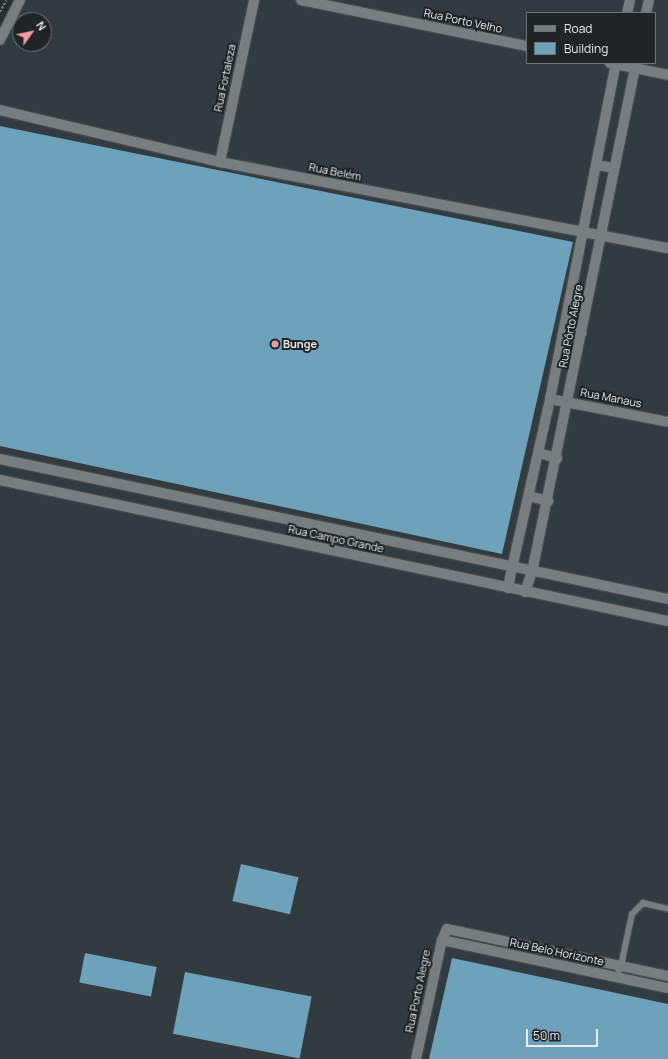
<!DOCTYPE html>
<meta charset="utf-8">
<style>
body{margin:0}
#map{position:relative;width:668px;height:1059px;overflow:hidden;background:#2a2e30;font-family:Manrope,sans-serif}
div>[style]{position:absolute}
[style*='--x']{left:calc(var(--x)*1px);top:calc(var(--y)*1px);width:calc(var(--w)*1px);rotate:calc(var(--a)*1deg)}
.built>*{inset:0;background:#313b40}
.building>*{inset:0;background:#6ea1ba;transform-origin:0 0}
.path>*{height:1.5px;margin-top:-0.75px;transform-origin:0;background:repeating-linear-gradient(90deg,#7c8081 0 2px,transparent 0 4px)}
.roads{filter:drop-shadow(1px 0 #46494b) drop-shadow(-1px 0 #46494b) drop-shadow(0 1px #46494b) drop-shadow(0 -1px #46494b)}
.lane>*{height:6px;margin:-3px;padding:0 3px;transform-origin:3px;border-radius:3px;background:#787d80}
.street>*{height:10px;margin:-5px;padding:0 5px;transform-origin:5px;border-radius:5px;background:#787d80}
.secondary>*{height:10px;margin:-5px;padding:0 5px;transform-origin:5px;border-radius:5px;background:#787d80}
.dots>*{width:11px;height:11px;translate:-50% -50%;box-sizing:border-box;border:2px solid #202426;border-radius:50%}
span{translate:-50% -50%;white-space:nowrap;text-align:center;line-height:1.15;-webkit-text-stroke:4px #202426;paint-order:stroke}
.street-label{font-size:11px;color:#e9eced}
.poi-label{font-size:11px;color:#e9eced;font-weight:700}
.left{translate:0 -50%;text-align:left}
.legend{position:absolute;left:526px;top:12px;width:130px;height:52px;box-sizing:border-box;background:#202426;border:1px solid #707476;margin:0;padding:5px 7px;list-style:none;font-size:12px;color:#e9eced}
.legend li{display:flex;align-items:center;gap:8px;height:20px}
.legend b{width:20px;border:1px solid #707476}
.north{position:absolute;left:12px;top:12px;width:40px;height:40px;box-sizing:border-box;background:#202426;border:1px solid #707476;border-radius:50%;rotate:57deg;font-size:11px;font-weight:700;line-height:16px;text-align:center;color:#e9eced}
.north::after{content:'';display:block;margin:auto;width:14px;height:18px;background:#f59b9a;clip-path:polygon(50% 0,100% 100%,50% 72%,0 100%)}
.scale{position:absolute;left:526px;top:1029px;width:72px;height:18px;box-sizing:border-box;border:2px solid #e9eced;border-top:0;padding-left:5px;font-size:12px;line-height:14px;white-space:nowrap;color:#e9eced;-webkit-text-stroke:3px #202426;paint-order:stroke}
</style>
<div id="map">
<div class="built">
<div style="clip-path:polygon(evenodd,24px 0,668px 0,668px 1059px,0 1059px,0 49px,24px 0,527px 13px,655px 13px,655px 63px,527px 63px,527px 13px,24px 0,20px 20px,44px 20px,44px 44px,20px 44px,20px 20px)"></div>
</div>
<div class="building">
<div style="clip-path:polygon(0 126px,573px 242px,502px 554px,0 446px)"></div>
<div style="left:241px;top:864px;width:59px;height:38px;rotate:13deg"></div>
<div style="left:85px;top:953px;width:73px;height:30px;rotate:11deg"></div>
<div style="clip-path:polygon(452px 958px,668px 1004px,668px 1059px,429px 1059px)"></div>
<div style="left:185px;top:972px;width:129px;height:63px;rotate:11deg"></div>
</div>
<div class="path">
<div style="--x:0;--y:12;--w:13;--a:-63"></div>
</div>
<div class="roads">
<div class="lane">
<div style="--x:616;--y:977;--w:12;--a:-66"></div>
<div style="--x:621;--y:966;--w:53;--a:-78.1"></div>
<div style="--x:632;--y:914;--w:16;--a:-45"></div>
<div style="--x:643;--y:903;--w:26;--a:13"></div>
</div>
<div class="street">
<div style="--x:301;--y:0;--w:231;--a:11.5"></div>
<div style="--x:610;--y:63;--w:59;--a:11.7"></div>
<div style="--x:0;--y:110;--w:226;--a:13.3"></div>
<div style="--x:220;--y:162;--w:456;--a:10.9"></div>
<div style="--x:220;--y:162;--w:166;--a:-78.1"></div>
<div style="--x:596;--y:165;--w:18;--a:9"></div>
<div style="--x:564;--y:329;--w:18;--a:13"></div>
<div style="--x:550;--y:399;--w:120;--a:11"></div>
<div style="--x:539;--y:453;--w:19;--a:16"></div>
<div style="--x:529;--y:496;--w:20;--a:15"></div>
<div style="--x:508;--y:588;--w:20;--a:-79"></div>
<div style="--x:525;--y:592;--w:21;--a:-71"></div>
<div style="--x:442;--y:940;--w:231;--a:12"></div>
<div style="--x:416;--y:1059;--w:122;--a:-77.7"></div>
<div style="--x:442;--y:940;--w:12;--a:-66"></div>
<div style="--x:447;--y:929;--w:226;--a:12"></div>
</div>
<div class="secondary">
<div style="--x:627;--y:13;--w:13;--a:-77"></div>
<div style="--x:646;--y:13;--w:13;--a:-77"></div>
<div style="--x:0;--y:40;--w:45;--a:-63.4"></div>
<div style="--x:0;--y:459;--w:683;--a:11.84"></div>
<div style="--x:0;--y:480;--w:683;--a:11.92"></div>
<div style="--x:512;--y:568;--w:173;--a:-77.3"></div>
<div style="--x:550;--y:399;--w:342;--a:-78.9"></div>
<div style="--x:532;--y:572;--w:520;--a:-78.45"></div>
</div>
</div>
<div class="dots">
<div style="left:275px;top:344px;background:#f59b9a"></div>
</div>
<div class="street-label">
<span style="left:463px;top:21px;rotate:12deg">Rua Porto Velho</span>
<span style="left:225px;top:78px;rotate:-78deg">Rua Fortaleza</span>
<span style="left:335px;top:172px;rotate:11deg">Rua Belém</span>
<span style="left:571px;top:326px;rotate:-79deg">Rua Pôrto Alegre</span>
<span style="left:611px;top:398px;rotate:11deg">Rua Manaus</span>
<span style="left:336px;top:539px;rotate:12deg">Rua Campo Grande</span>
<span style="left:557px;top:952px;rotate:12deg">Rua Belo Horizonte</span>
<span style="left:418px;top:991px;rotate:-78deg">Rua Porto Alegre</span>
</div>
<div class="poi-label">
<span class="left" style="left:283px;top:344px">Bunge</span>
</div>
<ul class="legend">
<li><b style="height:5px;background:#787d80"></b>Road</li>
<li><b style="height:11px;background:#6ea1ba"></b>Building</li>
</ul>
<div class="north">N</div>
<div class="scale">50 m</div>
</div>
